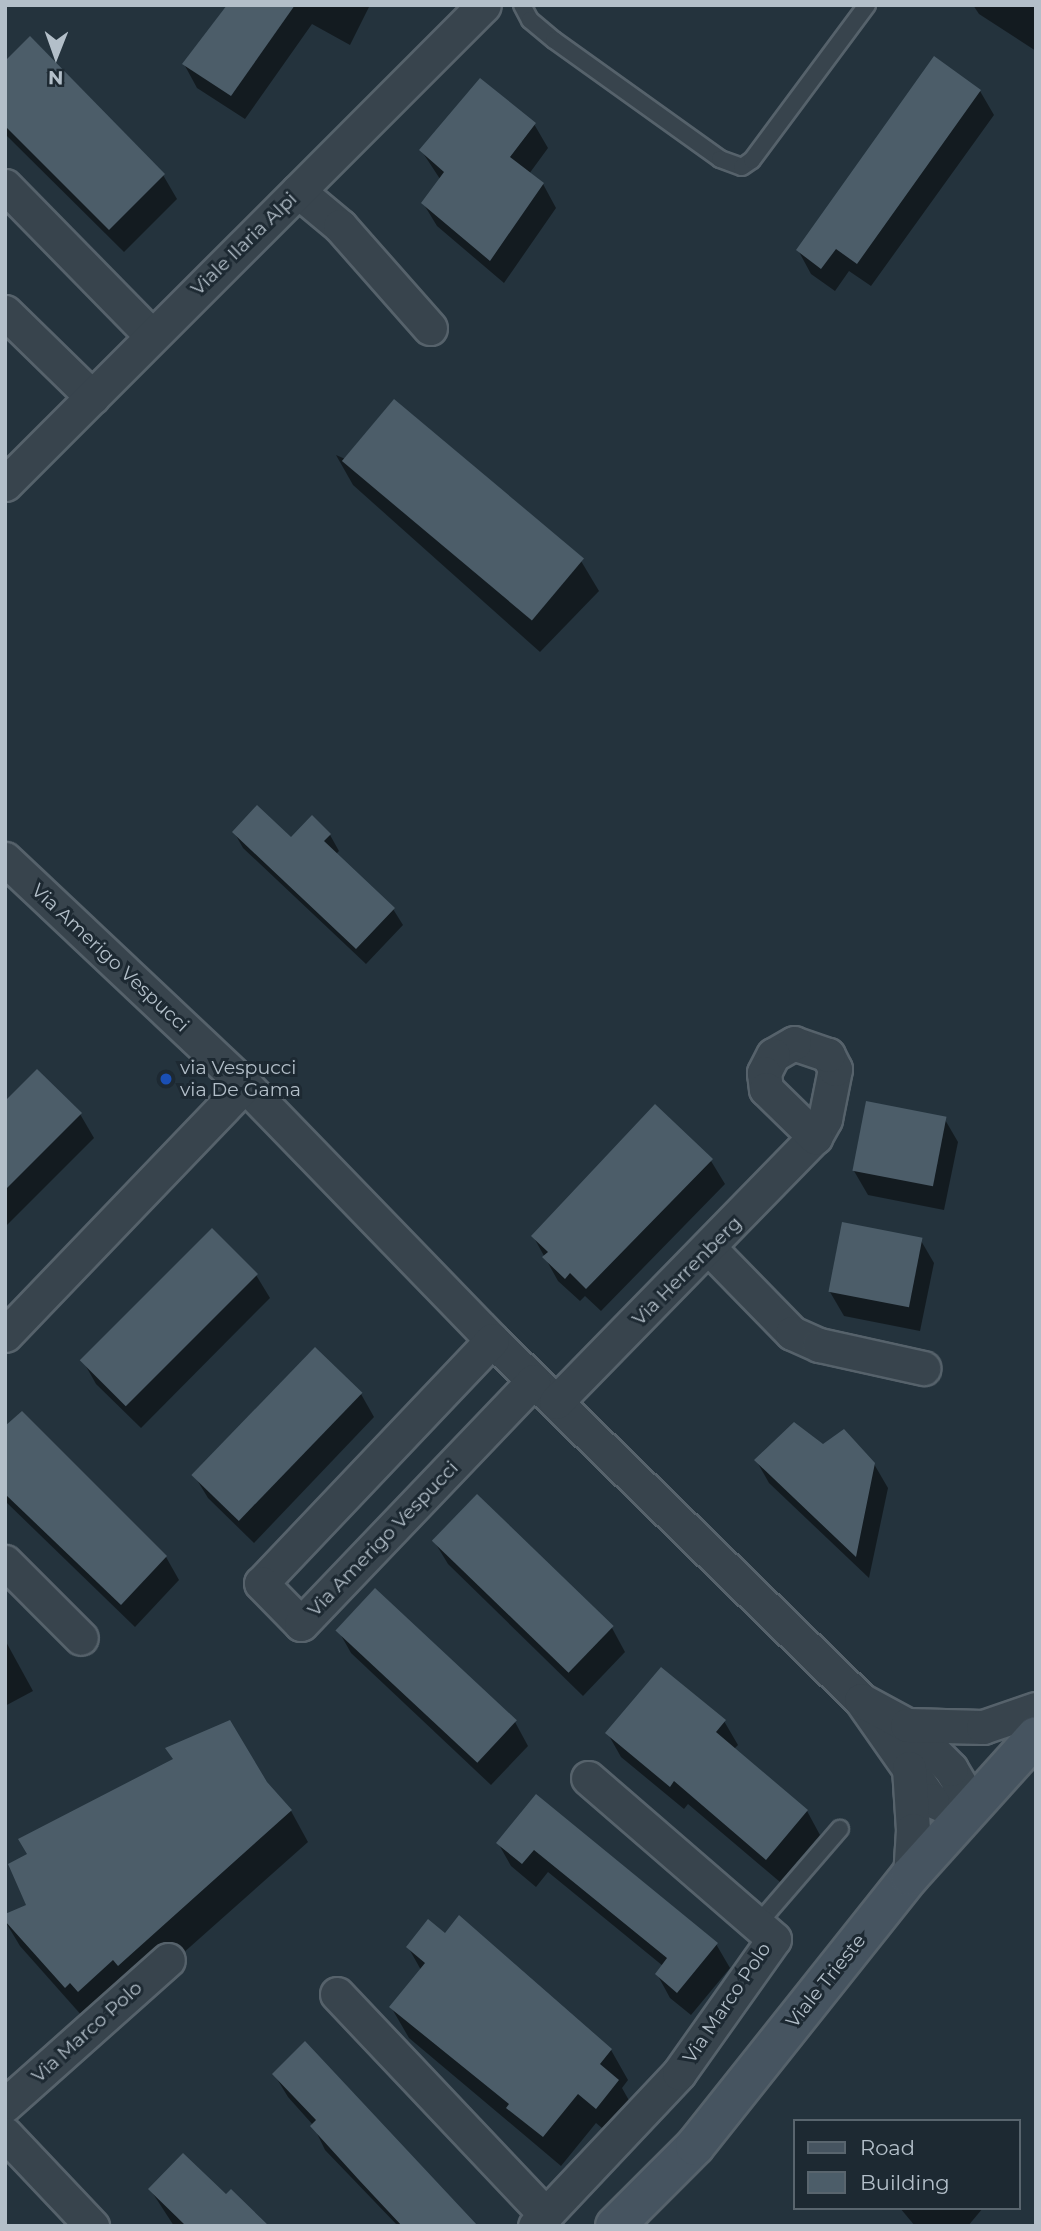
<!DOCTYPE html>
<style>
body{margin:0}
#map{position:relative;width:1041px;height:2231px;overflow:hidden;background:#24333d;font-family:Montserrat,sans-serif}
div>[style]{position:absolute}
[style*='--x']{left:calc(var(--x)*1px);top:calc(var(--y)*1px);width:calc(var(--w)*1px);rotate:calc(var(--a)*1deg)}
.shadow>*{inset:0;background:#0007}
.building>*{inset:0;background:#4c5d69;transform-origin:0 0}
.roads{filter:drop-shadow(2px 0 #56626b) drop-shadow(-2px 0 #56626b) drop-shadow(0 2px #56626b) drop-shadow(0 -2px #56626b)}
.lane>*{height:16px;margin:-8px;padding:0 8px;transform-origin:8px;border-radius:8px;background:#38444d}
.street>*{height:33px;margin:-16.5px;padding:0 16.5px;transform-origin:16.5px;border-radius:16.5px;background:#38444d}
.secondary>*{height:38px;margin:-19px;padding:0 19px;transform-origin:19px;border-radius:19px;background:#465460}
.dots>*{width:19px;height:19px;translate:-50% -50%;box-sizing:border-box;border:4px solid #1d2932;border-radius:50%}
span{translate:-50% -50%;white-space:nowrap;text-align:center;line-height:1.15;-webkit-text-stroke:6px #1d2932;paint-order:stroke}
.street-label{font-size:19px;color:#b3bfc9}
.poi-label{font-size:19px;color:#b3bfc9}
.left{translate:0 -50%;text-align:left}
.frame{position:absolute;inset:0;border:7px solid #b3bfc9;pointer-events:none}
.legend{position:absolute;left:793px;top:2119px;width:228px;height:91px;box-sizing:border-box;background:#1d2932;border:2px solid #59656e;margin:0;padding:9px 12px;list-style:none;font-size:21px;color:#b3bfc9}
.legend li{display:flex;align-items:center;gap:14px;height:35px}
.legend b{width:35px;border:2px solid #59656e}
.north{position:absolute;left:21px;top:21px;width:70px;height:70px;-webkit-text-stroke:5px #1d2932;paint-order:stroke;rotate:181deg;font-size:19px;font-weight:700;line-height:28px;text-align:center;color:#b3bfc9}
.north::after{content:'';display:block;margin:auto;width:24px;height:32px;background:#b3bfc9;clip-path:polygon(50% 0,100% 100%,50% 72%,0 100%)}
</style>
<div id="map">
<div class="shadow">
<div style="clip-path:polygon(263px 5px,370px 5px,350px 45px,312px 24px,245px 119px,197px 88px,184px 64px)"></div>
<div style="clip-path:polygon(973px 5px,1036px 5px,1036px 51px,979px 14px)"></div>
<div style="clip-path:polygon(5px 64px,163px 175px,177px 199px,124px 252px,5px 134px)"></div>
<div style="clip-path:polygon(980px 91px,994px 115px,871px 286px,849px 271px,835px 291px,811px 274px,798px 250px)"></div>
<div style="clip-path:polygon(534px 124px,548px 148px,529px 174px,543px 184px,556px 208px,504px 283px,437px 226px,423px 203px,440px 179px,421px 150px)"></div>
<div style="clip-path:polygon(336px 455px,581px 561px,599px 591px,540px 652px,353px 485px)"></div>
<div style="clip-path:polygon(234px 832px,291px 839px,330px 835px,339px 851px,336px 854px,393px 909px,403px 925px,366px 964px,243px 848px)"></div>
<div style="clip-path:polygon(5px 1103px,80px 1114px,94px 1138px,5px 1227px)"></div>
<div style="clip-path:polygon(944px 1118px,958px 1142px,944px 1210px,868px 1195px,854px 1171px)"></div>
<div style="clip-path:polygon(711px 1161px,725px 1184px,601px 1311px,585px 1296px,580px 1301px,558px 1281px,533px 1236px)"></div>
<div style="clip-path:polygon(920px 1239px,934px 1263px,920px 1331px,844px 1316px,830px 1292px)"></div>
<div style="clip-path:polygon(256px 1275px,270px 1298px,141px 1428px,96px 1384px,83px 1361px)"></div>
<div style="clip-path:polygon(361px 1394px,374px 1417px,254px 1543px,208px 1498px,194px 1475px)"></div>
<div style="clip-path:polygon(5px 1429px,166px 1557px,179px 1580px,135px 1627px,5px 1501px)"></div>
<div style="clip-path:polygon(823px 1446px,874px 1464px,888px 1488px,869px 1578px,769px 1483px,756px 1460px)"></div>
<div style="clip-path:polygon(477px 1497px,612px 1628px,625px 1652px,583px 1696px,448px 1564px,434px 1541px)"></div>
<div style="clip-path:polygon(338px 1630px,515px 1722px,528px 1746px,491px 1785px,351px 1653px)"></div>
<div style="clip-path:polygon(5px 1640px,33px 1691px,5px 1706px)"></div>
<div style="clip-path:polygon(724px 1721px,738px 1745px,734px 1749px,807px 1811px,820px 1835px,780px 1882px,688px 1804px,684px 1809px,621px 1757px,608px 1734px)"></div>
<div style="clip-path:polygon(265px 1783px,291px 1811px,308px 1842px,136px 1995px,83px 2017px,20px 1946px,5px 1921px)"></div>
<div style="clip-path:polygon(536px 1797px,716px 1944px,730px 1968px,691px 2015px,670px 1998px,657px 1974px,663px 1966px,548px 1872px,536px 1887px,511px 1866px,498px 1843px)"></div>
<div style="clip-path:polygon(446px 1935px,611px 2050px,628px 2080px,622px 2088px,635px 2111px,614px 2138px,596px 2123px,561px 2166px,409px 2038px,391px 2007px,421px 1970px,408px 1947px)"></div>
<div style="clip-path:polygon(274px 2074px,475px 2226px,398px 2226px,325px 2150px,313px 2125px,288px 2097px)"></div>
<div style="clip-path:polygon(150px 2189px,226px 2197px,267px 2226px,174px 2226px)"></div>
<div style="clip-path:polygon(900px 2208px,983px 2208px,968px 2226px,915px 2226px)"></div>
</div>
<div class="building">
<div style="clip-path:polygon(227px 5px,295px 5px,231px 96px,182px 64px)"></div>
<div style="clip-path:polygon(30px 36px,165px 174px,109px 230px,5px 126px,5px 61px)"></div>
<div style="clip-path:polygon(934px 56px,981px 90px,857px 264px,836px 249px,821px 269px,796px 250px)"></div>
<div style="clip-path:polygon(480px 78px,536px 123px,510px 157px,544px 183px,490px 261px,421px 203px,444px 172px,419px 150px)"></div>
<div style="left:394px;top:399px;width:248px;height:81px;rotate:40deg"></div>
<div style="clip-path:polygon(257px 805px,291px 837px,312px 815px,331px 834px,324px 841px,395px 908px,356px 949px,232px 832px)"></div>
<div style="clip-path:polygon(37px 1069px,82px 1113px,5px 1190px,5px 1101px)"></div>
<div style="left:866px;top:1101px;width:82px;height:71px;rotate:11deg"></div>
<div style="clip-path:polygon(655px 1104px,713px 1159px,586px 1289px,570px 1273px,565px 1279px,542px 1257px,548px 1252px,531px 1236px)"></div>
<div style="left:842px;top:1222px;width:82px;height:71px;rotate:11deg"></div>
<div style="left:212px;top:1228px;width:65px;height:187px;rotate:45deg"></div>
<div style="left:315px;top:1347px;width:66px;height:178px;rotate:44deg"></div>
<div style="clip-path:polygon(22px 1411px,167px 1556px,121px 1605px,5px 1494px,5px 1426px)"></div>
<div style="clip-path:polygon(794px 1422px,823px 1444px,844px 1429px,875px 1463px,856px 1557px,754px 1460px)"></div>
<div style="left:477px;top:1494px;width:190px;height:65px;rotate:44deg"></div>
<div style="left:375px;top:1588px;width:194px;height:58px;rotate:43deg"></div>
<div style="clip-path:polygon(661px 1667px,726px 1720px,716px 1732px,808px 1810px,766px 1860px,674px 1781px,670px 1787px,605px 1733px)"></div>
<div style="clip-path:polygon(230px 1720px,267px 1782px,292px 1810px,118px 1966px,113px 1960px,78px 1992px,70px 1983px,65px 1988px,5px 1921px,5px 1914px,26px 1905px,8px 1864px,27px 1854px,18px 1839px,173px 1759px,165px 1748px)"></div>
<div style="clip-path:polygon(536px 1794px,718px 1943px,677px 1993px,655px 1974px,667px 1958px,534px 1850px,522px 1864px,496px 1843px)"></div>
<div style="clip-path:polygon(459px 1915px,612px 2049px,600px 2064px,619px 2080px,596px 2109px,578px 2094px,543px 2137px,506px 2108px,509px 2104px,389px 2007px,425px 1963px,406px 1947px,428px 1919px,445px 1933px)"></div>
<div style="clip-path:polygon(305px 2041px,478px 2226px,402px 2226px,359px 2180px,310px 2126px,316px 2120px,272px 2074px)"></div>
<div style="clip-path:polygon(183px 2153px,226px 2194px,231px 2189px,269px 2226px,186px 2226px,148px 2189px)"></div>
</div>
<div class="roads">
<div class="lane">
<div style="--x:522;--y:5;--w:17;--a:62"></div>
<div style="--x:530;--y:20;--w:31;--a:40"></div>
<div style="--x:554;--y:40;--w:204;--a:35.6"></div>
<div style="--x:720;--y:159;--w:23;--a:20"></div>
<div style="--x:742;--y:167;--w:12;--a:-35"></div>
<div style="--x:752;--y:160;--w:193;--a:-53.4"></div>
<div style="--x:757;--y:1925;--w:127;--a:-49.2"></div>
</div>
<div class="street">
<div style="--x:5;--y:186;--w:207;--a:45.6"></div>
<div style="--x:298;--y:191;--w:55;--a:39.8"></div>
<div style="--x:340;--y:226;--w:136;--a:48.6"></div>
<div style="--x:5;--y:312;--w:122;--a:44.3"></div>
<div style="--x:5;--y:484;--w:677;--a:-45"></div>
<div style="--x:5;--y:859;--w:330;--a:43.3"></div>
<div style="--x:245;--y:1085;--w:355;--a:45.9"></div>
<div style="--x:492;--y:1340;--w:516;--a:44.29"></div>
<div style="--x:861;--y:1700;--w:122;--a:55"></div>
<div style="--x:931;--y:1800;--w:37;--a:24"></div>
<div style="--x:965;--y:1815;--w:24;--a:-92"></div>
<div style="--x:964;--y:1791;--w:26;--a:-121"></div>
<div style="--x:951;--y:1769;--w:62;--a:-135"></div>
<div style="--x:907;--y:1725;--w:52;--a:-151.5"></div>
<div style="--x:710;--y:1249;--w:117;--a:45.7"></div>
<div style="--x:792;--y:1333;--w:30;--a:24"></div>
<div style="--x:819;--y:1345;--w:107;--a:12.5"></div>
<div style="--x:5;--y:1335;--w:347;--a:-46.2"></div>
<div style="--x:492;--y:1340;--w:335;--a:133.5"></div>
<div style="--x:261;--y:1583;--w:57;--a:45.7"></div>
<div style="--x:301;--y:1624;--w:336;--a:-46.3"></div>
<div style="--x:556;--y:1402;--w:371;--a:-45.7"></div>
<div style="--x:815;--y:1137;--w:21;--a:-61"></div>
<div style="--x:825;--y:1119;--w:51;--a:-78.7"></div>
<div style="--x:835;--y:1069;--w:16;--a:-117"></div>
<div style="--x:828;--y:1055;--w:36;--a:-161"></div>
<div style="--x:794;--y:1043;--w:24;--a:150"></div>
<div style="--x:773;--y:1055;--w:20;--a:117"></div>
<div style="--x:764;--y:1073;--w:16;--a:83"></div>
<div style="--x:766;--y:1089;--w:69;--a:44.4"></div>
<div style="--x:5;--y:1562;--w:107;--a:45"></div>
<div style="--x:907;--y:1725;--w:76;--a:1.5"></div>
<div style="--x:983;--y:1727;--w:56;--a:-18.8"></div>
<div style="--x:909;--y:1768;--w:62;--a:86.3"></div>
<div style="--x:913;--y:1830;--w:46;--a:93.7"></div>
<div style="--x:337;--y:1994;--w:304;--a:46.6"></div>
<div style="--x:5;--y:2105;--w:218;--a:-41.7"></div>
<div style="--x:5;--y:2134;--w:127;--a:46.6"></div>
<div style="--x:535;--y:2226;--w:210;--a:-46.7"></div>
<div style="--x:679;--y:2073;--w:164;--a:-54.7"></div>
<div style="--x:774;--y:1939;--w:246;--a:-139.1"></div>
</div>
<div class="secondary">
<div style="--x:615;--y:2226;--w:113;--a:-45"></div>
<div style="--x:695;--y:2146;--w:345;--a:-51.5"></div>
<div style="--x:910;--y:1876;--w:188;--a:-48"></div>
</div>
</div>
<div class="dots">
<div style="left:166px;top:1079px;background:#1a4fb4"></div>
</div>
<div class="street-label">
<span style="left:244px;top:244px;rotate:-44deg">Viale Ilaria Alpi</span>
<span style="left:110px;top:958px;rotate:43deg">Via Amerigo Vespucci</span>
<span style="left:687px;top:1271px;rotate:-45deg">Via Herrenberg</span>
<span style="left:383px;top:1539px;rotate:-46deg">Via Amerigo Vespucci</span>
<span style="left:826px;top:1981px;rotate:-51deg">Viale Trieste</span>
<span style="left:727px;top:2003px;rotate:-56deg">Via Marco Polo</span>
<span style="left:87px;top:2032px;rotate:-42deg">Via Marco Polo</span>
</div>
<div class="poi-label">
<span class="left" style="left:180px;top:1079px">via Vespucci<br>via De Gama</span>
</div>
<div class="frame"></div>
<ul class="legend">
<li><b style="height:9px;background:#465460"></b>Road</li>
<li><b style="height:19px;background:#4c5d69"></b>Building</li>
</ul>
<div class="north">N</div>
</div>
